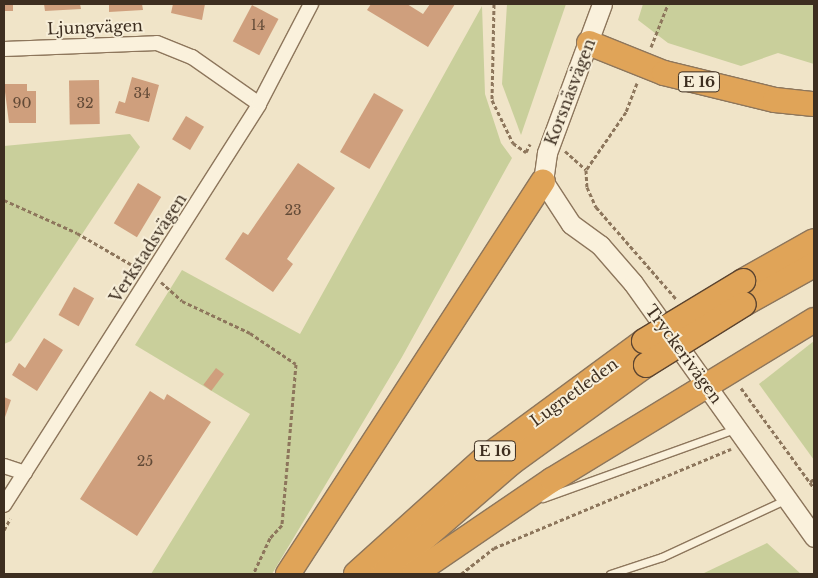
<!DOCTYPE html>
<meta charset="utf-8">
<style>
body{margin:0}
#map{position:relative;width:818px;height:578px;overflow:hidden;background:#f0e4c8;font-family:"Libre Baskerville",serif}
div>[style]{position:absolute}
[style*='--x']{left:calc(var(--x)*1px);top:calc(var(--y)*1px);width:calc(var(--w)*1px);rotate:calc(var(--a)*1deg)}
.green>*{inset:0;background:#c9cf9b}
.building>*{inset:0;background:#cf9f7d;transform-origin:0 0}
.path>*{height:3px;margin-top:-1.5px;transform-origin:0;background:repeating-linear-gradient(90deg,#8d765c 0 4px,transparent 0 6.5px)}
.roads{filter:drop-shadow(1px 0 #8d765c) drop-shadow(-1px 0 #8d765c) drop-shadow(0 1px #8d765c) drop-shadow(0 -1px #8d765c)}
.lane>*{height:7px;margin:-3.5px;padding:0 3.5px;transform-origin:3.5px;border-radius:3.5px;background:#faf1dc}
.street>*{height:14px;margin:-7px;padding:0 7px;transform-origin:7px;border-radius:7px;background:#faf1dc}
.secondary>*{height:19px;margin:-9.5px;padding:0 9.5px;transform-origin:9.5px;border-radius:9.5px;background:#faf1dc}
.highway>*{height:24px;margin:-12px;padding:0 12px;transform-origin:12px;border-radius:12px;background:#e0a458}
.bridges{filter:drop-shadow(1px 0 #5b4430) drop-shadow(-1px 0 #5b4430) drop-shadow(0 1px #5b4430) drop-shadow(0 -1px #5b4430)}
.highway-bridge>*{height:24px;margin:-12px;padding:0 12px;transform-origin:12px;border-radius:12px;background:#e0a458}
span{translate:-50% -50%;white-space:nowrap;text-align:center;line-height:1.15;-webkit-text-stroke:4px #f7eed8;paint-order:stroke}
.number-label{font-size:14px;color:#624a37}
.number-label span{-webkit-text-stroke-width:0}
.shield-label span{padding:1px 4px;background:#f7eed8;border:1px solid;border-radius:4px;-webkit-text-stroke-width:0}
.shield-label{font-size:15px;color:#3d2e20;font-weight:700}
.street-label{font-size:16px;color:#3d2e20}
.frame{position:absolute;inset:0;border:5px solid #3d2e20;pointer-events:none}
</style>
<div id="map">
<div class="green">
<div style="clip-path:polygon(507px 4px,566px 4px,521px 135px,502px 84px)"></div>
<div style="clip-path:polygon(643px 4px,814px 4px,814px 64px,778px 53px,741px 66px,668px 43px,638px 20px)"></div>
<div style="clip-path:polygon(482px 6px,485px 94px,501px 143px,512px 158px,402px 357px,272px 574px,151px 574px,250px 414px,135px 345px,182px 270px,300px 334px)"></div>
<div style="clip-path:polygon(130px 134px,140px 147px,11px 341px,4px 344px,4px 146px)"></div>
<div style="clip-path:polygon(814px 341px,814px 460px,759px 384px)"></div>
<div style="clip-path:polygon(767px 543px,801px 574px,702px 574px)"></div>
</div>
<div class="building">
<div style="left:4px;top:4px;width:9px;height:7px"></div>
<div style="clip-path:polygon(44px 4px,80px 4px,81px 9px,45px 11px)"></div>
<div style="clip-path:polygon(109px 4px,142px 4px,143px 10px,109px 12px)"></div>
<div style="clip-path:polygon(173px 4px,205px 4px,202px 20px,171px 13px)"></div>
<div style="clip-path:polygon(371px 4px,407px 4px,423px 14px,430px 4px,455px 4px,428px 47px,367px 10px)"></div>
<div style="left:252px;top:5px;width:30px;height:41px;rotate:28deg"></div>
<div style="clip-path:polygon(132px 77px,159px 85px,149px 122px,115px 113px,119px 101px,125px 103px)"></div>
<div style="left:99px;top:80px;width:44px;height:30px;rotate:89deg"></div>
<div style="clip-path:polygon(4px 84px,27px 84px,27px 91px,36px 91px,36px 123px,9px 123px)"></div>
<div style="left:374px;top:93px;width:34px;height:68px;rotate:30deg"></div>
<div style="left:186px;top:116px;width:21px;height:27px;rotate:31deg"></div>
<div style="clip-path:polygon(298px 163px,335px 188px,287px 259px,293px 264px,273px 292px,225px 259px,243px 232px,248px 235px)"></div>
<div style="left:138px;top:183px;width:27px;height:47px;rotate:31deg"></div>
<div style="left:74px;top:287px;width:23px;height:32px;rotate:29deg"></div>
<div style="clip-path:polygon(44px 338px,63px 350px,37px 391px,12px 375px,19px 363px,25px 368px)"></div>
<div style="left:216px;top:368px;width:10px;height:21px;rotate:37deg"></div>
<div style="clip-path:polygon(150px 391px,164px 400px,167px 394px,211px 422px,137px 536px,80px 499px)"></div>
<div style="clip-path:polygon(4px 397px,11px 400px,4px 420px)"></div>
</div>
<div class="path">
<div style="--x:494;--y:4;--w:96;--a:91.2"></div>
<div style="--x:492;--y:100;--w:48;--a:64"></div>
<div style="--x:513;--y:143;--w:16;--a:35"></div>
<div style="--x:526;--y:152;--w:9;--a:-63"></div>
<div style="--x:651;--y:47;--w:46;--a:-68.4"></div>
<div style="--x:637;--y:83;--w:31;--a:111"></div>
<div style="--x:626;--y:112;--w:70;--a:124.6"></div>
<div style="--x:586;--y:170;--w:17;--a:87"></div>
<div style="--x:587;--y:187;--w:22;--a:66"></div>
<div style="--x:596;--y:207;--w:123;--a:48.9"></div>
<div style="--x:565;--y:151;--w:28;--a:42"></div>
<div style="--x:4;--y:200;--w:80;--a:24.3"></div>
<div style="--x:77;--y:233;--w:72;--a:30.1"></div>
<div style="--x:161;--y:282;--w:28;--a:42"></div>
<div style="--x:182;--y:301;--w:75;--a:25.2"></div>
<div style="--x:250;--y:333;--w:55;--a:34"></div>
<div style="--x:296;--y:364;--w:162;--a:95"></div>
<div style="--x:282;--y:525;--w:18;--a:133"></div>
<div style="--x:270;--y:538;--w:40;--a:115"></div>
<div style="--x:741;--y:388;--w:124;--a:53.9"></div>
<div style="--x:810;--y:482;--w:5;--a:-37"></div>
<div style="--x:4;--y:530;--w:13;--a:-61"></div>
<div style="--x:461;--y:574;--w:42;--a:-38.2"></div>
<div style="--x:494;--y:548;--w:257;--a:-22.7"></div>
</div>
<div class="roads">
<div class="lane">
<div style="--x:543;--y:498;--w:204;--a:-19.8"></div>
<div style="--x:610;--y:574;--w:55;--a:-18.1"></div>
<div style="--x:662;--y:557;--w:138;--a:-24.9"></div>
</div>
<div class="street">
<div style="--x:4;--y:49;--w:153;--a:-2.2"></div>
<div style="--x:157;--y:43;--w:38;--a:22"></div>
<div style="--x:192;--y:57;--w:82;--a:35"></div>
<div style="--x:4;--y:466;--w:22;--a:18"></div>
<div style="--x:4;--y:505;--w:475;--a:-57.5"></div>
<div style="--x:259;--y:104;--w:113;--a:-62.5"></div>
</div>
<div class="secondary">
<div style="--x:602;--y:4;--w:159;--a:110.3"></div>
<div style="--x:547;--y:153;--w:28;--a:98"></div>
<div style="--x:543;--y:181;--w:51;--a:56.9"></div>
<div style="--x:571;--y:224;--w:36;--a:36"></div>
<div style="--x:600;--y:245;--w:50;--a:49"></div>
<div style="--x:633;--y:283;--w:312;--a:54.5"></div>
</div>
<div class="highway">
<div style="--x:589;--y:43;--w:81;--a:21.8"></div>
<div style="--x:664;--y:73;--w:114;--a:13.7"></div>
<div style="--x:775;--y:100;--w:39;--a:6"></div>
<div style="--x:743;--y:281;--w:81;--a:-29.4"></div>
<div style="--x:744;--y:304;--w:80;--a:-29.1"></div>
<div style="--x:288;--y:574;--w:468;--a:-57"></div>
<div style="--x:356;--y:574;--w:173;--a:-42"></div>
<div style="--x:485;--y:458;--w:197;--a:-36.3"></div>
<div style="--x:383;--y:574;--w:169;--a:-40.9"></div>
<div style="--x:511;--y:463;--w:167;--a:-36"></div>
<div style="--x:414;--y:574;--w:167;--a:-34.3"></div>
<div style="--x:552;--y:480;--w:307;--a:-31.4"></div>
</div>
</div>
<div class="bridges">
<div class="highway-bridge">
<div style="--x:644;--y:341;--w:116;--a:-31.2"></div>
<div style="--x:646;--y:365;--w:115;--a:-31.9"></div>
</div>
</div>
<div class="number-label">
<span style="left:258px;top:25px">14</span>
<span style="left:142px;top:93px">34</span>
<span style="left:22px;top:103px">90</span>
<span style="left:85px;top:103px">32</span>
<span style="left:293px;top:210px">23</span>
<span style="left:145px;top:461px">25</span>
</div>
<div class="shield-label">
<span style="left:699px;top:82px">E 16</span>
<span style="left:495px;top:451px">E 16</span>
</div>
<div class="street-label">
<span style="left:95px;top:27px;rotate:-2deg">Ljungvägen</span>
<span style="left:570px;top:92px;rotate:-69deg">Korsnäsvägen</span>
<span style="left:148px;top:248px;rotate:-57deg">Verkstadsvägen</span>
<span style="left:684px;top:354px;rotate:54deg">Tryckerivägen</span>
<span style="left:574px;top:392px;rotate:-36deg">Lugnetleden</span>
</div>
<div class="frame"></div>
</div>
